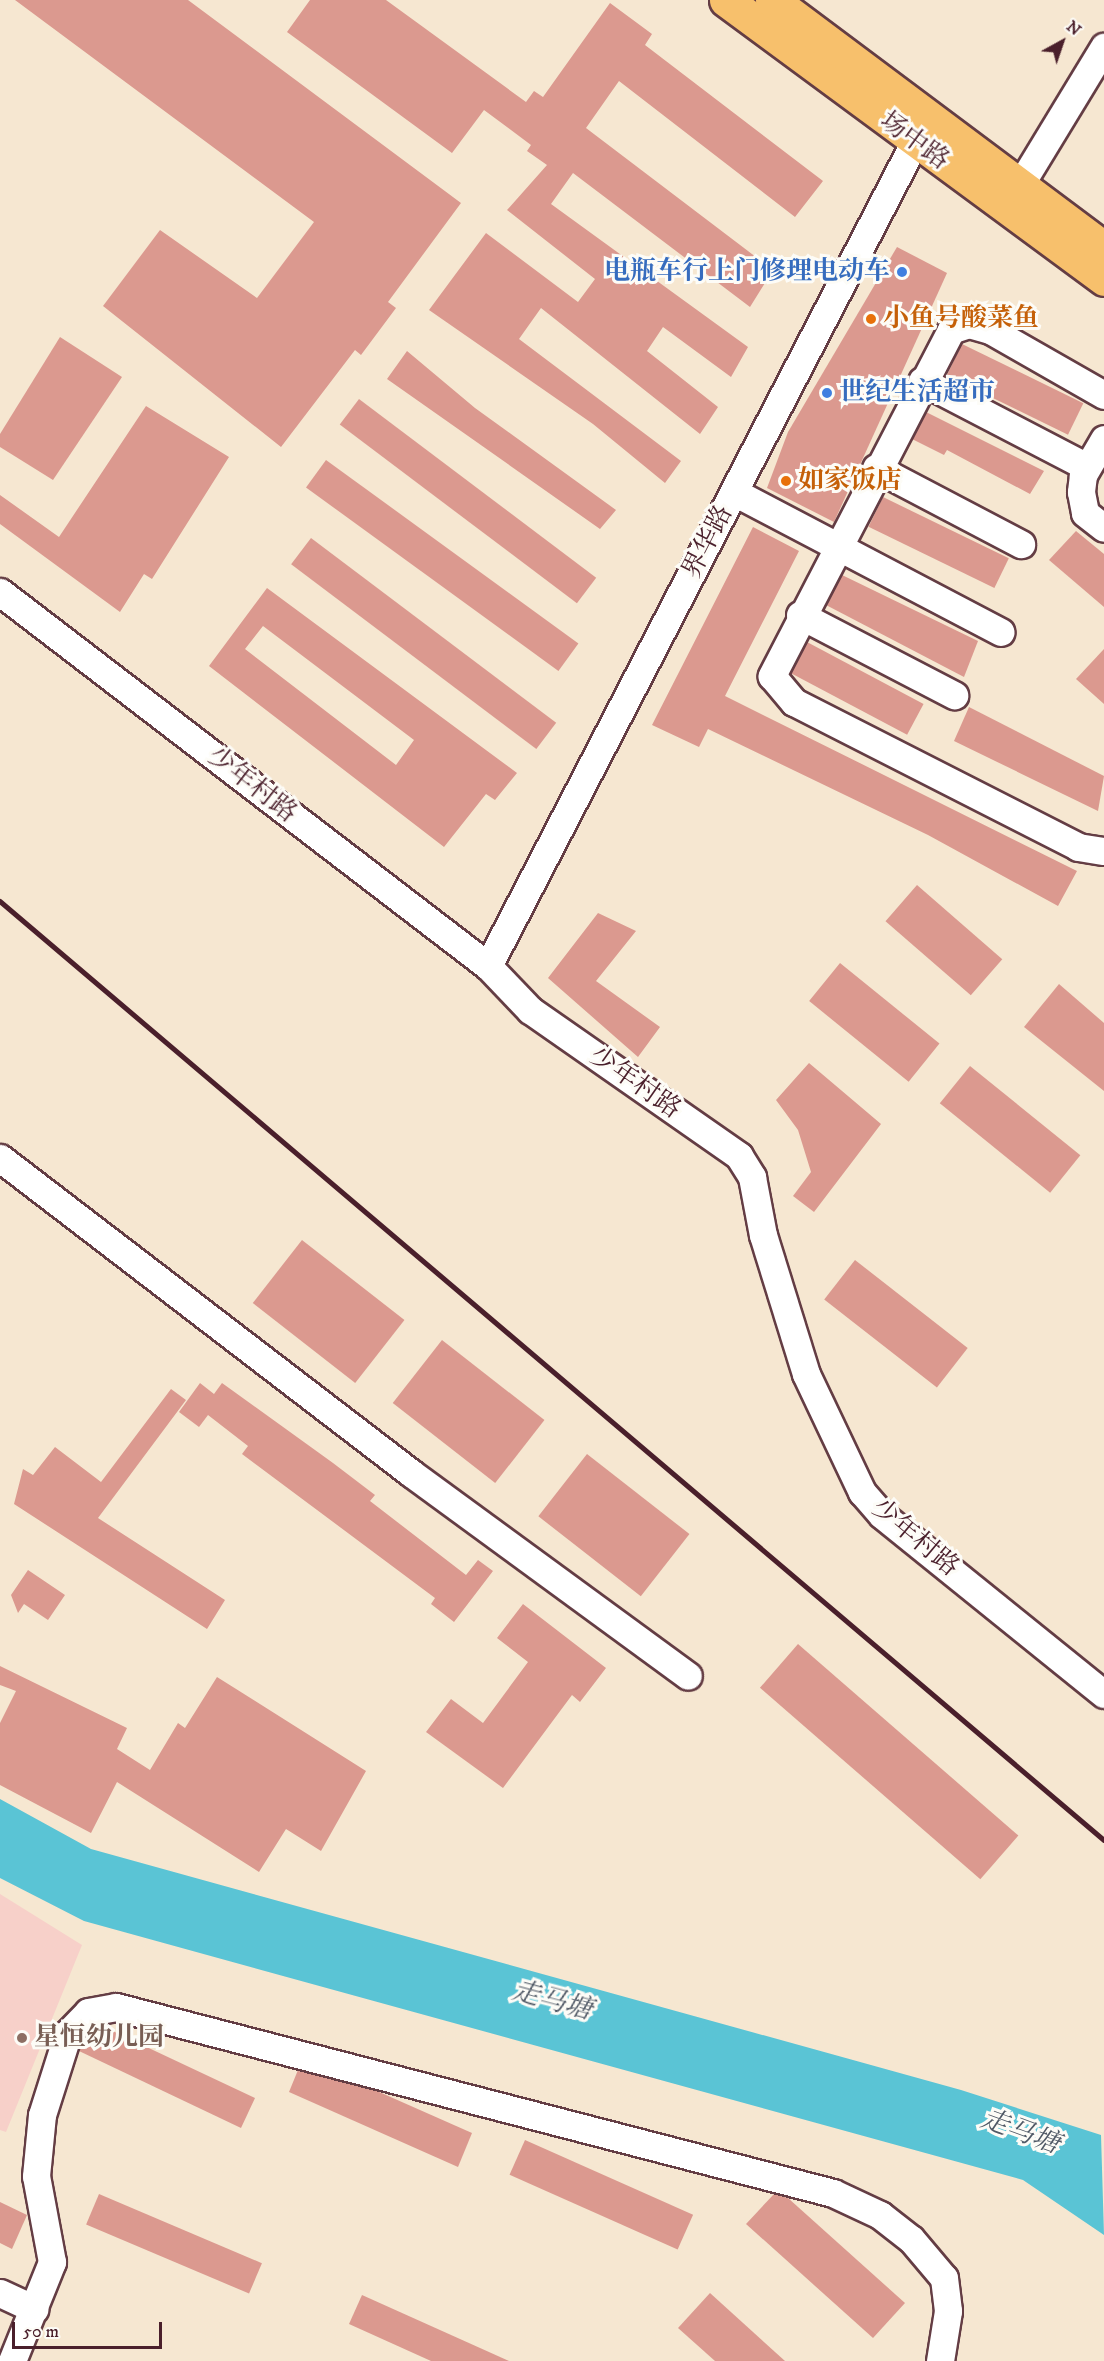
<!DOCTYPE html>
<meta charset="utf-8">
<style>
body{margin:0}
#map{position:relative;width:1104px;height:2361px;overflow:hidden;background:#f6e7d1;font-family:"IM FELL DW Pica","Noto Serif SC",serif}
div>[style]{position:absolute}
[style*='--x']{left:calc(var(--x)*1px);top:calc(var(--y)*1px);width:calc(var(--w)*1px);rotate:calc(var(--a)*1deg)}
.built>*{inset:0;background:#f7d0c9}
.water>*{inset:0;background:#5ac4d5}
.building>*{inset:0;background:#db998f;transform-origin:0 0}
.roads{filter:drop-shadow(2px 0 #643d44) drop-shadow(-2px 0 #643d44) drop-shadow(0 2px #643d44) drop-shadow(0 -2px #643d44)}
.minor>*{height:27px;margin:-13.5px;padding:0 13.5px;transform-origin:13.5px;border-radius:13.5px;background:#fff}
.major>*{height:33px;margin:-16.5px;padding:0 16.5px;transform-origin:16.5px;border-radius:16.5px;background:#f7c06c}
.rail>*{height:4.5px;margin:-2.25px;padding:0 2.25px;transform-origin:2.25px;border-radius:2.25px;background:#4a1f2b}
.dots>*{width:16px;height:16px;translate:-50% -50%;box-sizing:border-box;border:3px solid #fdfcf7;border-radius:50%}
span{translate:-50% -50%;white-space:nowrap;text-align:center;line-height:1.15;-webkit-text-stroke:6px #fdfcf7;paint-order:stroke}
.street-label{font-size:26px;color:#4a1f2b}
.shop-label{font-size:26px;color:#366cbe;font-weight:700}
.right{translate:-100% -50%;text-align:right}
.left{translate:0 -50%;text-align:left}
.food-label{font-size:26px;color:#c56008;font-weight:700}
.education-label{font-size:26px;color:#785e54;font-weight:700}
.water-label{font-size:27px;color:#505966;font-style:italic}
.north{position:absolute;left:1032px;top:12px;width:60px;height:60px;-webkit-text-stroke:4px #fdfcf7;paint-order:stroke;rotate:40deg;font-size:16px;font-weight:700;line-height:24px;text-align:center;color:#4a1f2b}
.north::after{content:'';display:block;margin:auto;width:21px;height:27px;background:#4a1f2b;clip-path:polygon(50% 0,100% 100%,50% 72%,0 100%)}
.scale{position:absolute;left:12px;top:2322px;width:150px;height:27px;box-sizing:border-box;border:3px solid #4a1f2b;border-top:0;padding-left:8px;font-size:18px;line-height:21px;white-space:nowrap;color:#4a1f2b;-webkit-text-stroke:4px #fdfcf7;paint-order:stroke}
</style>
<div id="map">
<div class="built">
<div style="clip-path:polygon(0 1894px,82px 1945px,6px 2132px,0 2130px)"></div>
</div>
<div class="water">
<div style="clip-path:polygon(0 1799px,91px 1849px,961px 2090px,1101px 2135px,1104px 2235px,1023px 2180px,84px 1921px,0 1878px)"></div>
</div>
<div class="building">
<div style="clip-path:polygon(15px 0,188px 0,461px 203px,388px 302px,396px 308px,361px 355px,355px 350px,281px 447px,103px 306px,160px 230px,257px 298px,314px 222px)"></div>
<div style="clip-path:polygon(310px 0,386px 0,526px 102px,534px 91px,543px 97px,610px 3px,652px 34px,645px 45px,823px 181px,795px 217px,619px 81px,586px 128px,773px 270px,750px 307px,573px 173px,551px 204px,748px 347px,731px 377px,663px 327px,647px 351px,718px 407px,700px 434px,541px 308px,519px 339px,681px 461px,665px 483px,593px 424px,429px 310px,486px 233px,578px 302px,595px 279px,507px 210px,547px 165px,527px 151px,531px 145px,484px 110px,452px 153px,287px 32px)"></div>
<div style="clip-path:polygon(897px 247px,947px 273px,834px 522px,767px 488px,788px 432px)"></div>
<div style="clip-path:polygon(60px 337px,122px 377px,53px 480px,0 447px,0 434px)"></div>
<div style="left:962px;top:344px;width:135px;height:35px;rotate:26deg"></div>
<div style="clip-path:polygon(407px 351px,475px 408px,616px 510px,600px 529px,387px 379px)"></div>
<div style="left:359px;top:399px;width:297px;height:32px;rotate:37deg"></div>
<div style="clip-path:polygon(146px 406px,229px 457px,152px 579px,144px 574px,120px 612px,0 524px,0 495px,59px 537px)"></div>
<div style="clip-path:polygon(926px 412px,1044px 471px,1030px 494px,947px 450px,944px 455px,912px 439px)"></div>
<div style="left:326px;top:460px;width:312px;height:34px;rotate:36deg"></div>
<div style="left:883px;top:497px;width:140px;height:33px;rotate:26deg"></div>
<div style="clip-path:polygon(753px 527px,799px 551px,725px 696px,1077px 871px,1058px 906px,928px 835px,708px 729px,699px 747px,652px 725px)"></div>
<div style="clip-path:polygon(1076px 531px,1104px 554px,1104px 607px,1049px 560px)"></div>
<div style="left:311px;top:538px;width:307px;height:33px;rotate:37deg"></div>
<div style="clip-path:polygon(842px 575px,978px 641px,964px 677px,826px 605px)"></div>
<div style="clip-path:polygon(evenodd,267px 588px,517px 773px,495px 800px,486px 794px,444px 847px,209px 666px,267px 588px,263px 626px,414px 740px,396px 765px,245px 649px,263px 626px)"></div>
<div style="left:807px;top:642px;width:132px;height:35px;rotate:28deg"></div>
<div style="clip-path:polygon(1104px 649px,1104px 704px,1076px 679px)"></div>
<div style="clip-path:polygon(969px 707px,1104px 776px,1098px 811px,954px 741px)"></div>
<div style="left:917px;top:885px;width:113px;height:48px;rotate:41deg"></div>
<div style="clip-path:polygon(598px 913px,636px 931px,596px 981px,660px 1027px,638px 1057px,548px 978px)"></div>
<div style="left:840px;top:963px;width:128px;height:49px;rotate:39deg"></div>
<div style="clip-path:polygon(1059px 984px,1104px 1023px,1104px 1091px,1024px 1027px)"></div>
<div style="clip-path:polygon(809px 1063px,881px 1124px,814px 1212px,793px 1196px,811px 1172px,798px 1130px,776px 1100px)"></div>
<div style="left:970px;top:1066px;width:142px;height:48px;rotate:39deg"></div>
<div style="left:302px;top:1240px;width:130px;height:80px;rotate:38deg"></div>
<div style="left:855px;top:1260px;width:143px;height:50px;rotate:38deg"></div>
<div style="left:442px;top:1340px;width:130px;height:80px;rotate:38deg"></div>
<div style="clip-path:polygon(200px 1383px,214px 1394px,222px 1383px,333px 1463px,375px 1495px,370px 1501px,466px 1575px,478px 1560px,493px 1571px,454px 1622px,431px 1604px,435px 1598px,242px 1454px,248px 1446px,208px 1415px,199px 1427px,179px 1412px)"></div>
<div style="clip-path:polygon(171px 1389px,186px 1400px,98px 1518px,225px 1600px,207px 1629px,14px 1504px,23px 1469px,33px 1475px,55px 1447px,101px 1482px)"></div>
<div style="left:587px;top:1454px;width:130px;height:79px;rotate:38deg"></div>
<div style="clip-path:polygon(28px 1570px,65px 1595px,48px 1620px,24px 1604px,18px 1613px,11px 1595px)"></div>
<div style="clip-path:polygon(523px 1604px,606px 1668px,580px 1702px,572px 1695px,503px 1788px,426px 1732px,451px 1699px,483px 1723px,528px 1662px,497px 1638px)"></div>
<div style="left:798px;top:1644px;width:292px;height:58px;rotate:41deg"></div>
<div style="clip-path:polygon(0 1666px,127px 1728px,117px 1749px,150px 1770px,178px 1723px,185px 1728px,217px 1677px,366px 1771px,321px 1851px,286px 1829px,259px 1872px,117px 1782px,91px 1833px,0 1785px,0 1723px,16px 1691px,0 1685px)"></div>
<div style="clip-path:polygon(102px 2026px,255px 2098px,241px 2128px,79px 2051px,85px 2038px)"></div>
<div style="clip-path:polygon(298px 2070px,377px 2091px,472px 2133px,458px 2167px,289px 2092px)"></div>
<div style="left:525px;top:2140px;width:184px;height:38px;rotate:24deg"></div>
<div style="left:99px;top:2194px;width:177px;height:33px;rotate:23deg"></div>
<div style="clip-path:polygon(774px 2194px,788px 2198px,905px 2303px,873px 2338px,746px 2224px)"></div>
<div style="clip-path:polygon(0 2202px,27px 2215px,12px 2249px,0 2243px)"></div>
<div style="clip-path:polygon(710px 2293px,785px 2361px,715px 2361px,678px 2328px)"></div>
<div style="clip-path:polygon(362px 2295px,509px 2361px,431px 2361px,349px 2324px)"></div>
</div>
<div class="roads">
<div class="minor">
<div style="--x:1020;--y:185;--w:162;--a:-58.7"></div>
<div style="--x:922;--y:381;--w:186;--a:27.5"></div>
<div style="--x:1104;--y:395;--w:131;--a:-150.3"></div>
<div style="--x:990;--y:330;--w:22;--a:-164"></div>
<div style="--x:969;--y:324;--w:19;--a:162"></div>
<div style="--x:951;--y:330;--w:390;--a:117.4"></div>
<div style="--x:772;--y:676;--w:34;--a:50"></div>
<div style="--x:794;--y:702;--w:319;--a:27"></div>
<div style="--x:1078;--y:847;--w:26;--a:9"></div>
<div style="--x:1104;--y:439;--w:42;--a:120.3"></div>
<div style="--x:1083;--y:475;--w:17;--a:97"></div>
<div style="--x:1081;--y:492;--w:21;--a:79"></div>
<div style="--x:1085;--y:513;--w:24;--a:38"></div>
<div style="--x:876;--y:468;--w:164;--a:27.7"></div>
<div style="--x:734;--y:492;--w:301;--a:27.7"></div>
<div style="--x:0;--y:592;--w:615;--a:37.47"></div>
<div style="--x:488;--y:966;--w:61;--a:46.3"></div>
<div style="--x:530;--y:1010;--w:255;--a:34.9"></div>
<div style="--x:739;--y:1156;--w:25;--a:58"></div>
<div style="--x:752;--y:1177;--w:59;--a:79.3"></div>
<div style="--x:763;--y:1235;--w:145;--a:72.8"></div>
<div style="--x:806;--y:1374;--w:131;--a:64.6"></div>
<div style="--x:862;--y:1492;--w:30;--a:49"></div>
<div style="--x:882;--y:1515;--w:285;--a:38.9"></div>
<div style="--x:800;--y:615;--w:174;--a:27.5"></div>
<div style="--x:488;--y:966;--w:950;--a:-62.63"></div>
<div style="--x:0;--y:1158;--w:518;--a:37.47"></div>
<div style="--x:411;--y:1473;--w:343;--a:36.2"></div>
<div style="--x:0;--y:2293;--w:38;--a:25"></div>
<div style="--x:12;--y:2361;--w:107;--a:-68"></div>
<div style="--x:52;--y:2262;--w:87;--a:-100.5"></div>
<div style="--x:36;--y:2176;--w:61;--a:-84.4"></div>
<div style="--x:42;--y:2115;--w:86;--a:-72.4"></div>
<div style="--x:68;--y:2033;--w:29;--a:-46"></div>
<div style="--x:88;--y:2012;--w:28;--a:-10"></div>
<div style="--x:116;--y:2007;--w:741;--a:14.54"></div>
<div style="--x:833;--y:2193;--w:52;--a:25.1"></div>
<div style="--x:880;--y:2215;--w:39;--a:38"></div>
<div style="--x:911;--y:2239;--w:51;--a:49.8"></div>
<div style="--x:944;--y:2278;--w:33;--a:83"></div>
<div style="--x:948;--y:2311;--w:51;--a:99.1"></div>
</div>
<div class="major">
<div style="--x:726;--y:0;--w:470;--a:36.4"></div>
<div style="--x:772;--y:0;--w:414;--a:36.8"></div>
</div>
</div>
<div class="rail">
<div style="--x:0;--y:901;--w:1449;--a:40.38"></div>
</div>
<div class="dots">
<div style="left:902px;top:272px;background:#3f7fe0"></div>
<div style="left:871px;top:319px;background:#e8710a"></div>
<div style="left:827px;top:393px;background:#3f7fe0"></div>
<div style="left:786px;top:481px;background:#e8710a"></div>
<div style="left:22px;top:2038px;background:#8d6e63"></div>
</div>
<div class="street-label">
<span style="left:914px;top:141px;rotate:36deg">场中路</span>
<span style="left:708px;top:542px;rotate:-63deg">界华路</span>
<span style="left:252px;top:785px;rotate:38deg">少年村路</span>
<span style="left:635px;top:1083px;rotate:35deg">少年村路</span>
<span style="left:915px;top:1538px;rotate:40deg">少年村路</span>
</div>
<div class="shop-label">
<span class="right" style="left:890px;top:272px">电瓶车行上门修理电动车</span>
<span class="left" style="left:839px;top:393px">世纪生活超市</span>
</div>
<div class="food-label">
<span class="left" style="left:883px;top:319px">小鱼号酸菜鱼</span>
<span class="left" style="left:798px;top:481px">如家饭店</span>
</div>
<div class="education-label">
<span class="left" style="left:34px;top:2038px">星恒幼儿园</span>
</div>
<div class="water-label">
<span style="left:552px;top:2001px;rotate:15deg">走马塘</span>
<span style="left:1020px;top:2132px;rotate:20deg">走马塘</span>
</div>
<div class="north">N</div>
<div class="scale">50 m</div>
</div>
